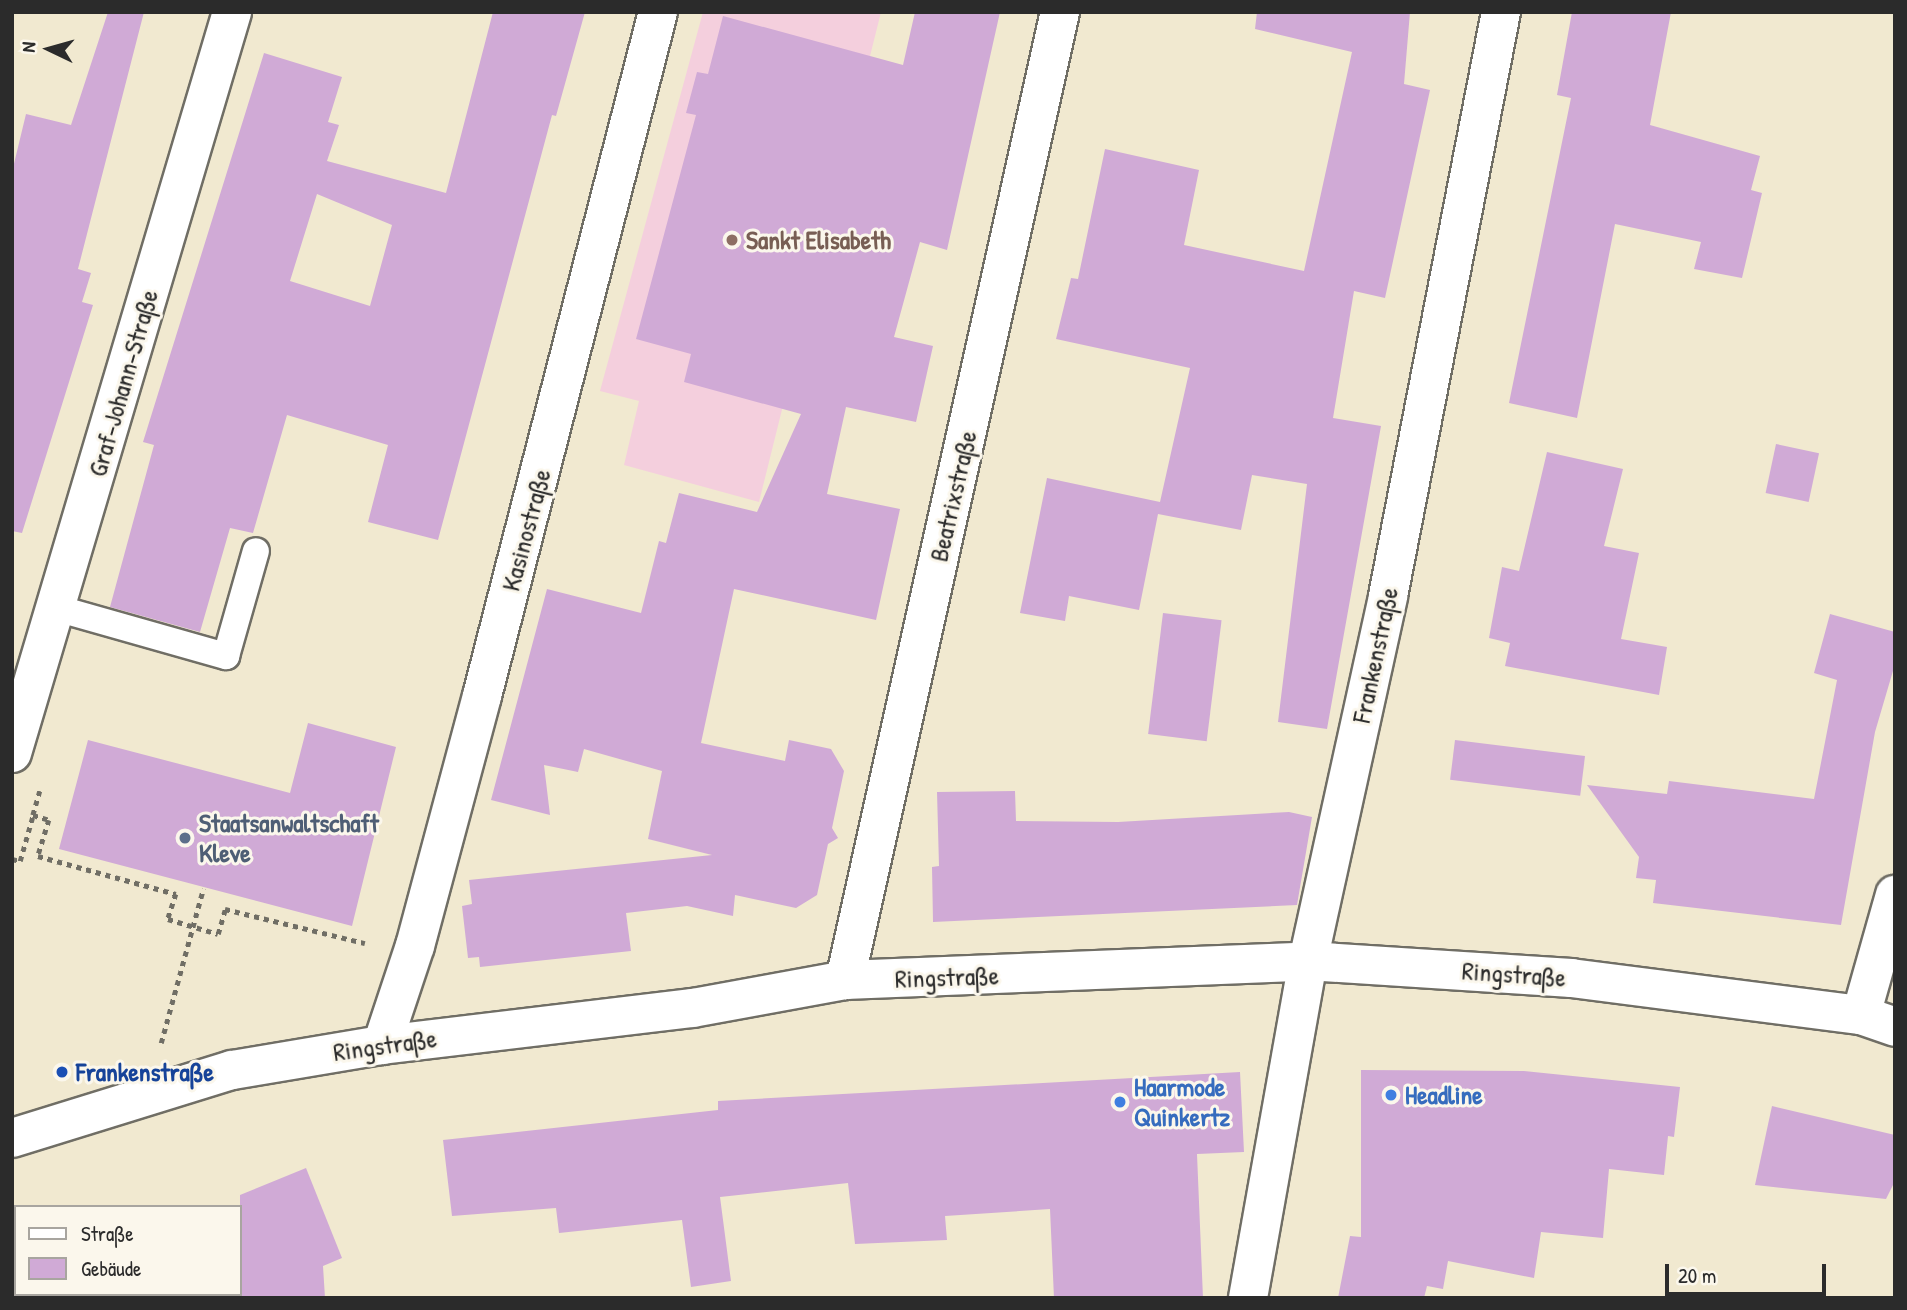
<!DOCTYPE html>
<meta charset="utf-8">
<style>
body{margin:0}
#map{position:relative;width:1907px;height:1310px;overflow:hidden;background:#f1e9d0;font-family:"Patrick Hand",sans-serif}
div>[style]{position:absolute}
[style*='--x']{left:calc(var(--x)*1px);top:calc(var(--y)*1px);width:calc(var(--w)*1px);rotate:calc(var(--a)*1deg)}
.built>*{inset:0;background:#f4cfdd}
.building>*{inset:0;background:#d0aad6;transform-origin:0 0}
.path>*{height:4.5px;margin-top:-2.25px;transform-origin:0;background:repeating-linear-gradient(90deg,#706e65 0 5px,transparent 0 10px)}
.roads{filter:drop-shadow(2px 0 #706e65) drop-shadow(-2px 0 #706e65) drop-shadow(0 2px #706e65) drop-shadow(0 -2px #706e65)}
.lane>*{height:26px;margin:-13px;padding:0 13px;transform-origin:13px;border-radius:13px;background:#fff}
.street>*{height:38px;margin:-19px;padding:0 19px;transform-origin:19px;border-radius:19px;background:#fff}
.secondary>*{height:38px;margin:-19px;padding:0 19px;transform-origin:19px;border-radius:19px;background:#fff}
.dots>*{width:19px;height:19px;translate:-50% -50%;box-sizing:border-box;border:4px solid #fbf7ec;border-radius:50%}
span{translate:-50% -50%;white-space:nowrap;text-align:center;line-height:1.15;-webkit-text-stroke:6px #fbf7ec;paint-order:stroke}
.education-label{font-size:26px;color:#785e54;font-weight:700}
.left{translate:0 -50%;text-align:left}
.street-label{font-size:26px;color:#2b2b2b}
.service-label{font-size:26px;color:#4e5e75;font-weight:700}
.transit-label{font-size:26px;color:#164399;font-weight:700}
.shop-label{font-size:26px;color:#366cbe;font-weight:700}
.frame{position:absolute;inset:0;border:14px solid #2b2b2b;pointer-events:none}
.legend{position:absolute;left:14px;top:1205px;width:228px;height:91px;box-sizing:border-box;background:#fbf7ec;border:2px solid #a8a59f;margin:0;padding:9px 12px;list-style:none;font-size:21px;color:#2b2b2b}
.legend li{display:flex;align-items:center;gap:14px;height:35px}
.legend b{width:35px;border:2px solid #a8a59f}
.north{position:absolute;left:14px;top:14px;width:70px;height:70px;-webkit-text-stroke:5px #fbf7ec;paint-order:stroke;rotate:275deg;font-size:19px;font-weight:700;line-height:28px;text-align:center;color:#2b2b2b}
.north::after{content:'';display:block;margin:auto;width:24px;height:32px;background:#2b2b2b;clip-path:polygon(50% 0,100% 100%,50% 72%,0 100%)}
.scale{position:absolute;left:1665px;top:1264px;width:161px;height:32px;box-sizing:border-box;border:4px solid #2b2b2b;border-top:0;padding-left:9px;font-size:21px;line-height:24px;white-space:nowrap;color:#2b2b2b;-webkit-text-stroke:5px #fbf7ec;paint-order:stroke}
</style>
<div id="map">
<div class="built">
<div style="clip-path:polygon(703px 12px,881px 12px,759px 502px,624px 465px,639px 401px,600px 391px)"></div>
</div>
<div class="building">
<div style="clip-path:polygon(108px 12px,144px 12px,78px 269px,91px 273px,82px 302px,93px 305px,22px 533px,12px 531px,12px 172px,26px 114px,71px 125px)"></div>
<div style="clip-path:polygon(evenodd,493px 12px,585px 12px,556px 116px,552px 115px,438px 540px,368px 522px,388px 445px,287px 415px,253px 533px,230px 528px,200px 632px,110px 607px,154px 445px,143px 442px,264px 53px,342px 77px,328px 122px,339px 125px,327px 161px,446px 193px,493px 12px,317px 194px,392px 225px,370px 306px,290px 281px,317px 194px)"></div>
<div style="clip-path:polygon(915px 12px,1000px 12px,947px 250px,920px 242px,894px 337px,933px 346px,916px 422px,846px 407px,827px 494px,900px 509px,876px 620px,734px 589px,701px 743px,785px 761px,789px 740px,831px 749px,844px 771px,832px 828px,838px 838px,828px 844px,817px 895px,796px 908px,735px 895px,733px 916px,687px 906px,626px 913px,631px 951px,480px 967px,479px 957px,468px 958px,462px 906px,472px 904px,469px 880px,712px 855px,648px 839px,662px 771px,584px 749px,578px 772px,544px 765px,550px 815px,491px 800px,547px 589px,641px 613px,659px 541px,666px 543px,679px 493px,757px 512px,801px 414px,684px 382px,691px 354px,636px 339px,696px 115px,686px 113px,697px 72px,708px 74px,723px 16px,903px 65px)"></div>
<div style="clip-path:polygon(1257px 12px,1410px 12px,1404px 84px,1430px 90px,1385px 298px,1354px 291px,1333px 418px,1381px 426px,1327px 729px,1278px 722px,1307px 484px,1252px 475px,1241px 530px,1158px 514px,1139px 610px,1069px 596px,1065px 621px,1020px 613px,1047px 478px,1160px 502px,1190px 368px,1056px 339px,1071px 278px,1078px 279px,1105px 149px,1199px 170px,1184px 245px,1304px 271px,1352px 52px,1255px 29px)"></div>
<div style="clip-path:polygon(1572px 12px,1671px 12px,1650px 125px,1760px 156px,1751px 190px,1762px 193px,1742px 278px,1694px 269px,1701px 242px,1615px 224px,1577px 418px,1509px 403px,1571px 98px,1557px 95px)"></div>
<div style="left:1776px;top:444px;width:44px;height:50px;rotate:12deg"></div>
<div style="clip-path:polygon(1547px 452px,1623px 469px,1604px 546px,1639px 553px,1621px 639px,1667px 647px,1659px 695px,1505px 666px,1510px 643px,1489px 638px,1502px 567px,1519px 571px)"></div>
<div style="left:1163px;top:613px;width:59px;height:122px;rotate:7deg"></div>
<div style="clip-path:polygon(1830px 614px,1895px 632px,1895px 664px,1875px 732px,1841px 925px,1653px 903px,1656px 880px,1636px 878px,1639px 857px,1587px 785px,1667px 794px,1669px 781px,1814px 799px,1837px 680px,1814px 673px)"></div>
<div style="clip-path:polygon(308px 723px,396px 747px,352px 926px,59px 849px,88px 740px,290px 793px)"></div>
<div style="left:1455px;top:740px;width:131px;height:40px;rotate:7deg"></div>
<div style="clip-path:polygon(1015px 791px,1016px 821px,1118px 822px,1289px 812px,1312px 817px,1297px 905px,933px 922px,932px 867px,939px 866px,937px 792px)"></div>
<div style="clip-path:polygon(1361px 1070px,1524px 1071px,1680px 1087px,1674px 1137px,1668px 1136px,1664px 1175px,1609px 1169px,1603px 1238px,1541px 1232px,1534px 1278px,1448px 1261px,1443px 1289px,1427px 1286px,1424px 1298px,1338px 1298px,1350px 1236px,1361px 1237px)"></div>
<div style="clip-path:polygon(1240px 1072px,1244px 1152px,1197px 1154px,1203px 1298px,1054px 1298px,1050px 1209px,945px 1216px,947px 1240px,855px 1244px,848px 1183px,720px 1197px,731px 1281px,691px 1287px,682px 1220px,559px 1233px,556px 1208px,452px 1216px,443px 1140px,718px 1110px,718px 1101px)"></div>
<div style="clip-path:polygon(1772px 1106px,1895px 1135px,1895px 1181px,1886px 1199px,1755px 1185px)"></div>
<div style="clip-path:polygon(306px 1168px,342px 1258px,323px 1266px,325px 1298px,240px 1298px,240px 1195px)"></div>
</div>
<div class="path">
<div style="--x:40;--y:791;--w:25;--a:106"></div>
<div style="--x:33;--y:815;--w:17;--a:17"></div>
<div style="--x:49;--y:820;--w:38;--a:107"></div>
<div style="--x:38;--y:856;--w:143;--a:15.4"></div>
<div style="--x:176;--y:894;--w:26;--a:108"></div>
<div style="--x:168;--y:919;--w:52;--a:16.7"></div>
<div style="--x:218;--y:934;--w:26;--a:-74"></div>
<div style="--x:225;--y:909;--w:144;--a:13.7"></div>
<div style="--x:12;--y:859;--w:8;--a:14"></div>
<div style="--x:20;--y:861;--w:48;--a:-74.2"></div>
<div style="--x:161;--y:1043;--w:160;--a:-74.7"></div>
</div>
<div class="roads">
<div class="lane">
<div style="--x:56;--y:608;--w:177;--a:15.8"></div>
<div style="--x:226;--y:656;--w:109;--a:-74.1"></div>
</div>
<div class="street">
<div style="--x:12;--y:753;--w:773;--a:-73.46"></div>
<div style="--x:845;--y:980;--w:992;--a:-77.48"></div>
<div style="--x:1861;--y:1015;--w:125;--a:-74.2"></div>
<div style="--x:382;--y:1045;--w:104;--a:-71.6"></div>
<div style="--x:415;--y:946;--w:259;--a:-75"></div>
<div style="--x:482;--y:696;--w:706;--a:-75.57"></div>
<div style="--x:1248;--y:1298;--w:342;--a:-79.9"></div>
<div style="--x:1308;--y:961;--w:374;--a:-77.6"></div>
<div style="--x:1388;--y:596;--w:595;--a:-79.05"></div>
</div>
<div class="secondary">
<div style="--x:12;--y:1138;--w:230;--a:-17.2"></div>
<div style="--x:232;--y:1070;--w:152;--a:-9.5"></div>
<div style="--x:382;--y:1045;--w:313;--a:-6.8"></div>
<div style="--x:693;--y:1008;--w:155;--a:-10.4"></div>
<div style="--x:845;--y:980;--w:463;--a:-2.3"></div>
<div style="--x:1308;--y:961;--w:264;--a:3.7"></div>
<div style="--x:1571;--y:978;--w:292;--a:7.3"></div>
<div style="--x:1861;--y:1015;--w:36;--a:19"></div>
</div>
</div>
<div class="dots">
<div style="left:732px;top:240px;background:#8d6e63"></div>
<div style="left:185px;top:838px;background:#5c6f8a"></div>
<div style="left:62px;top:1072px;background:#1a4fb4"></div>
<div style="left:1391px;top:1095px;background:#3f7fe0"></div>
<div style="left:1120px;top:1102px;background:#3f7fe0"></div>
</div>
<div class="education-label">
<span class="left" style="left:746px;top:240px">Sankt Elisabeth</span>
</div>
<div class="street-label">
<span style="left:123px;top:383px;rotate:-74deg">Graf-Johann-Straße</span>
<span style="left:953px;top:496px;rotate:-77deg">Beatrixstraße</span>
<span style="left:526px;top:530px;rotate:-75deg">Kasinostraße</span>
<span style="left:1375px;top:655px;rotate:-78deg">Frankenstraße</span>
<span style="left:1514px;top:974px;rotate:4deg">Ringstraße</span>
<span style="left:947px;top:977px;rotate:-2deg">Ringstraße</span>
<span style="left:385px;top:1045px;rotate:-8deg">Ringstraße</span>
</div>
<div class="service-label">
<span class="left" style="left:199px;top:838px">Staatsanwaltschaft<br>Kleve</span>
</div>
<div class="transit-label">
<span class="left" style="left:76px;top:1072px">Frankenstraße</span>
</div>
<div class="shop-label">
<span class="left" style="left:1134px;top:1102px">Haarmode<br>Quinkertz</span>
<span class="left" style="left:1405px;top:1095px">Headline</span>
</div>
<div class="frame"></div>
<ul class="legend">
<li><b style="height:9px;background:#fff"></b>Straße</li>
<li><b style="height:19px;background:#d0aad6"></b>Gebäude</li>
</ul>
<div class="north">N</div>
<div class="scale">20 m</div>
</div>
